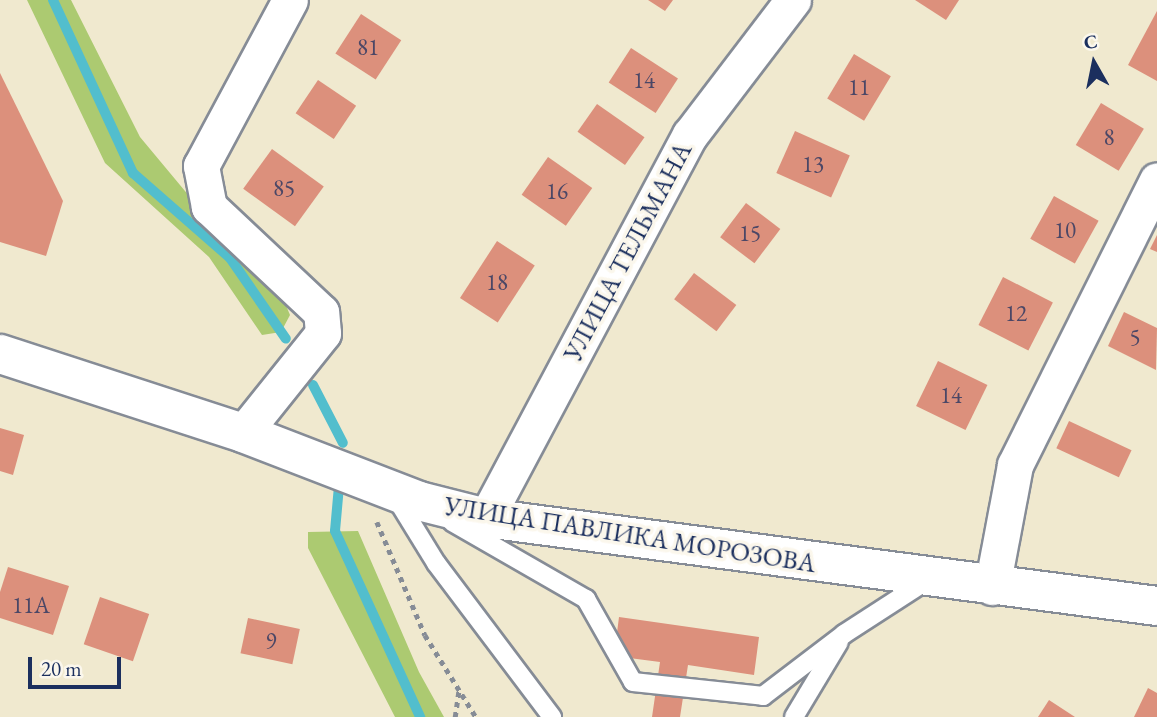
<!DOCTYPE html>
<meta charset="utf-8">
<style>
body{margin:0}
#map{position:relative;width:1157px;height:717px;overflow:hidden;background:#f0e9cf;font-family:"EB Garamond",serif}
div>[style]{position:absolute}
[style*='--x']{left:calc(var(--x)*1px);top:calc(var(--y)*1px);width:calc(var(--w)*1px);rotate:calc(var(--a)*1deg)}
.green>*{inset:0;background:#acca71}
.stream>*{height:10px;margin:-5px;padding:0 5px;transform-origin:5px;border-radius:5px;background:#52becd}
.building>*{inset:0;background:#dc907c;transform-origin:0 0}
.path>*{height:4.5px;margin-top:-2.25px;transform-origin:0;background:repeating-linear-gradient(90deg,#868c96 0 5px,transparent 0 10px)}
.roads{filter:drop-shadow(2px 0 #868c96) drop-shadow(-2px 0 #868c96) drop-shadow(0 2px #868c96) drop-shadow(0 -2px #868c96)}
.service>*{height:18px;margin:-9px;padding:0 9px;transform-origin:9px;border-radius:9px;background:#fff}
.minor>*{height:35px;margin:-17.5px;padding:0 17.5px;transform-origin:17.5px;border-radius:17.5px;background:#fff}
.tertiary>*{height:38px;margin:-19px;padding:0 19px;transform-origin:19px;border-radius:19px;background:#fff}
span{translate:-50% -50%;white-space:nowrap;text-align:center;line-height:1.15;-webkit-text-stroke:7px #fbf7ec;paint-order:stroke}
.number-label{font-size:23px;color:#4b4766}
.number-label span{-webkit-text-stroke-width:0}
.street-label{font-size:26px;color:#1b2f5e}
.north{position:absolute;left:1059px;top:28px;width:70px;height:70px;-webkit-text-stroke:5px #fbf7ec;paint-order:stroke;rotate:351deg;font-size:19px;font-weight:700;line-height:28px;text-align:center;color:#1b2f5e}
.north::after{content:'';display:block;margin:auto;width:24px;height:32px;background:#1b2f5e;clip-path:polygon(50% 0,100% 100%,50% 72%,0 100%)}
.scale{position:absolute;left:28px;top:657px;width:93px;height:32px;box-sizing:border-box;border:4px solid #1b2f5e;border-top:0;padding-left:9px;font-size:21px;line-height:24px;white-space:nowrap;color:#1b2f5e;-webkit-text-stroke:5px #fbf7ec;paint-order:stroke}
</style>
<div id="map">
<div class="green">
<div style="clip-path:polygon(27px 0,71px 0,140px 137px,205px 215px,280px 291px,290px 315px,281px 332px,262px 335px,209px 257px,105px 163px)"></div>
<div style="clip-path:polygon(358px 531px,419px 672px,444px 717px,395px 717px,308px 548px,308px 532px)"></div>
</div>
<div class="stream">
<div style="--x:53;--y:0;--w:191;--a:65.2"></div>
<div style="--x:133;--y:173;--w:129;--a:41.2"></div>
<div style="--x:230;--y:258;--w:98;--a:55.3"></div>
<div style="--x:313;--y:385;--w:65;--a:62.7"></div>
<div style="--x:339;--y:486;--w:45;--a:95.1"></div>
<div style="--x:335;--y:531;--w:205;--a:65.4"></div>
</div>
<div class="building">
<div style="clip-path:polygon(648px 0,673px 0,665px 11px)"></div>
<div style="clip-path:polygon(915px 0,959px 0,946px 20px)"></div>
<div style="clip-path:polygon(1157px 11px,1157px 81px,1128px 65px)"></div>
<div style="left:361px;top:14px;width:48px;height:47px;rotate:33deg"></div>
<div style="left:631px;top:48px;width:56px;height:41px;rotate:33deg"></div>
<div style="left:854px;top:54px;width:43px;height:52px;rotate:31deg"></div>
<div style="clip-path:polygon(0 73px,63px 201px,46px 256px,0 242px)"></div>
<div style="left:318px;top:80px;width:46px;height:40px;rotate:34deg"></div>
<div style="left:1101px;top:103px;width:50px;height:49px;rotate:31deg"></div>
<div style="left:597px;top:104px;width:58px;height:34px;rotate:35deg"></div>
<div style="left:795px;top:131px;width:60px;height:46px;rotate:24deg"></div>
<div style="left:272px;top:149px;width:64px;height:49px;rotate:36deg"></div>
<div style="left:548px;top:157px;width:54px;height:46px;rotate:35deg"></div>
<div style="left:1054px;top:196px;width:51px;height:49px;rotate:29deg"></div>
<div style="left:746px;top:203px;width:43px;height:43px;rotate:37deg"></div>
<div style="clip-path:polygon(1157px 235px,1157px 252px,1150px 249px)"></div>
<div style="left:497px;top:241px;width:45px;height:68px;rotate:33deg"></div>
<div style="left:694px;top:273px;width:53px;height:33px;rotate:37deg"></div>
<div style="left:1003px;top:277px;width:56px;height:54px;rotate:27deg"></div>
<div style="clip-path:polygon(1124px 312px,1157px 328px,1156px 370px,1108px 346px)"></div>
<div style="left:938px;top:361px;width:55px;height:50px;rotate:26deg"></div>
<div style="left:1069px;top:421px;width:69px;height:30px;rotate:25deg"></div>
<div style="clip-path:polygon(0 428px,24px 435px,13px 475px,0 471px)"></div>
<div style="clip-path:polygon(8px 567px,69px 586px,53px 635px,0 618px,0 592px)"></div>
<div style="left:100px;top:597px;width:52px;height:50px;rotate:19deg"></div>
<div style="clip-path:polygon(619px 617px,759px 637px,754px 675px,688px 665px,680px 717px,652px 717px,660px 662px,614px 656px)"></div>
<div style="left:248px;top:618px;width:53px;height:36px;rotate:12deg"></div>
<div style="clip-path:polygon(1148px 688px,1157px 693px,1157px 717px,1134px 717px)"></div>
<div style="clip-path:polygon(1049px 700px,1075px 717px,1038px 717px)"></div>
</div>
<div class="path">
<div style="--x:377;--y:522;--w:123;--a:67"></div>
<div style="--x:425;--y:635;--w:97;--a:58.1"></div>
<div style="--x:455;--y:717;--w:27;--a:-82"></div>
</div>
<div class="roads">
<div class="service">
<div style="--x:396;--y:498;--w:76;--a:58.4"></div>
<div style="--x:436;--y:563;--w:193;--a:53"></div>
<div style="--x:452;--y:522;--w:155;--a:29.9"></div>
<div style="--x:586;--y:599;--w:95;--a:60.5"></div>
<div style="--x:633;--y:682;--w:131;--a:6.1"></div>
<div style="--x:763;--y:696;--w:102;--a:-37.4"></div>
<div style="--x:844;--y:634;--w:98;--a:-32.9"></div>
<div style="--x:794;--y:717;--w:87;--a:-59"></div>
</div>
<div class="minor">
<div style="--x:243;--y:433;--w:128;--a:-51.3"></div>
<div style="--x:323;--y:333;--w:21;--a:-95"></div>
<div style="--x:321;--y:312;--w:154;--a:-136.8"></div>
<div style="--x:209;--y:207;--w:42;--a:-101"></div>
<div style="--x:201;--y:166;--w:188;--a:-61.8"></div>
<div style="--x:486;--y:518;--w:434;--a:-62"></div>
<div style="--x:690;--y:135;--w:170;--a:-52.7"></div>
<div style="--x:992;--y:587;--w:124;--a:-79.3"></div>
<div style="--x:1015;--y:465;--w:318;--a:-63.5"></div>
</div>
<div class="tertiary">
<div style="--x:0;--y:354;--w:256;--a:18"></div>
<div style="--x:243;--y:433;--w:189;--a:21.1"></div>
<div style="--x:419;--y:501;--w:69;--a:14.2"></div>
<div style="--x:486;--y:518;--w:677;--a:7.47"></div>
</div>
</div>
<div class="number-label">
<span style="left:368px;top:47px">81</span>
<span style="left:644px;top:80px">14</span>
<span style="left:859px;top:87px">11</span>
<span style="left:1109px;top:137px">8</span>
<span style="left:813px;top:164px">13</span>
<span style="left:284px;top:188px">85</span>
<span style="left:557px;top:191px">16</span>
<span style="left:1065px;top:230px">10</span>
<span style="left:750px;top:233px">15</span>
<span style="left:497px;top:282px">18</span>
<span style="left:1016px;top:313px">12</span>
<span style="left:1135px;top:337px">5</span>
<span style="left:951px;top:395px">14</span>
<span style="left:31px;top:605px">11А</span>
<span style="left:271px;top:641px">9</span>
</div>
<div class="street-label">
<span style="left:628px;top:252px;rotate:-62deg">УЛИЦА ТЕЛЬМАНА</span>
<span style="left:630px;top:535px;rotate:9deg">УЛИЦА ПАВЛИКА МОРОЗОВА</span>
</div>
<div class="north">С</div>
<div class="scale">20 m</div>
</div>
